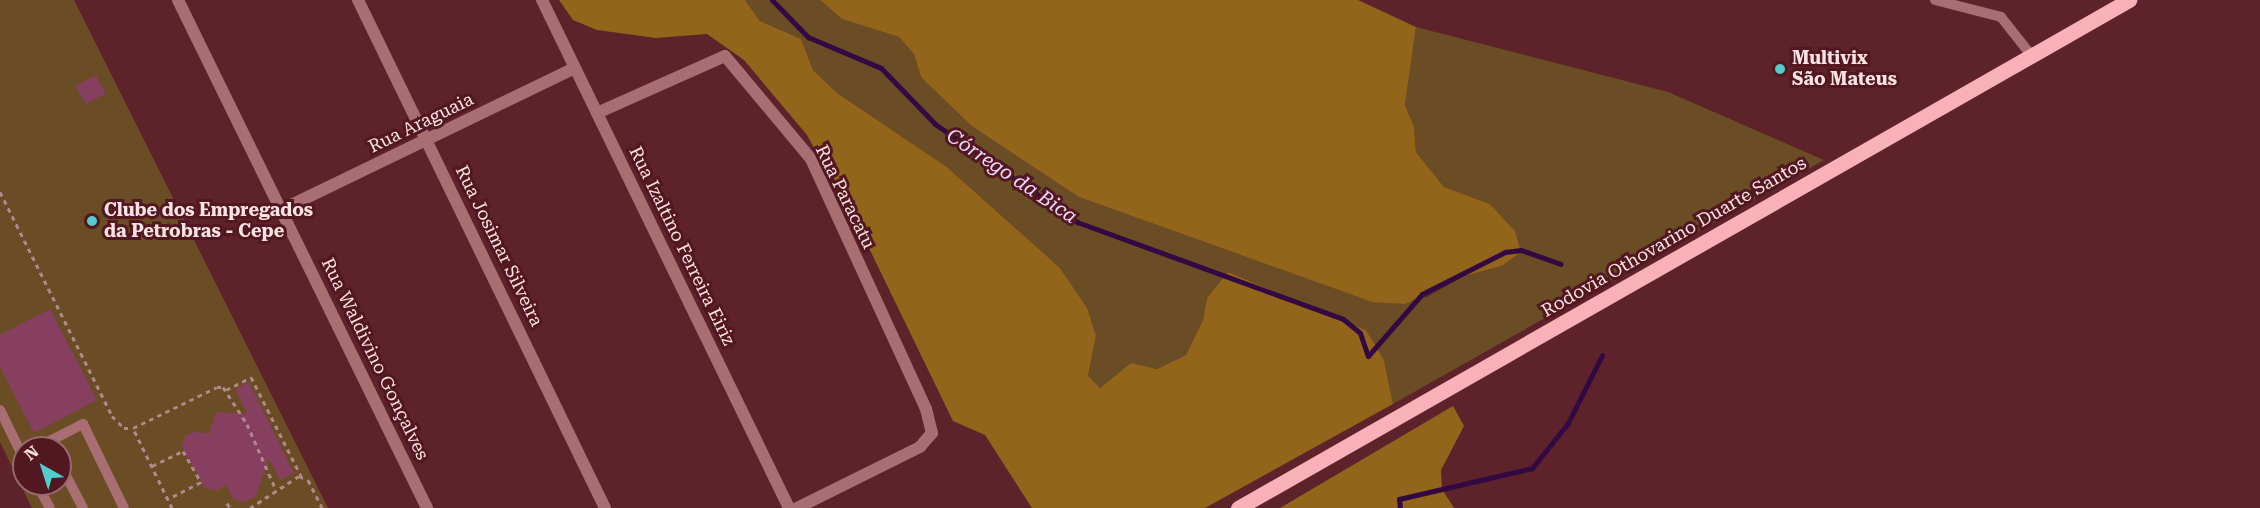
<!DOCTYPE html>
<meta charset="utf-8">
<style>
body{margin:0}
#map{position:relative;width:2260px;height:508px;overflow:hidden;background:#5e222a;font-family:"Roboto Serif",serif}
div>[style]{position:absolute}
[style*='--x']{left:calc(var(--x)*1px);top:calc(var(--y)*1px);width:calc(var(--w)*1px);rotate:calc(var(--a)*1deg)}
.green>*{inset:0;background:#6a4d24}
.forest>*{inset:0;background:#93651b}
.stream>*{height:5px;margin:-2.5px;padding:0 2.5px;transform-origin:2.5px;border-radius:2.5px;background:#320943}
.building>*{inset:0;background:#863f5e;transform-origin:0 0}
.path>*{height:3px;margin-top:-1.5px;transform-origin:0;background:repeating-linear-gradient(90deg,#b1888c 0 4.5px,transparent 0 9px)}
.service>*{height:10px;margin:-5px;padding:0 5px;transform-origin:5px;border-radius:5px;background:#a86e72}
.minor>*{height:12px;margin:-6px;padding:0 6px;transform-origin:6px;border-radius:6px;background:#a86e72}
.primary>*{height:15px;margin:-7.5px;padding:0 7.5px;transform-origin:7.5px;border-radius:7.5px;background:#f8b1b6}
.dots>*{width:16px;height:16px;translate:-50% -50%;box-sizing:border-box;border:3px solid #521721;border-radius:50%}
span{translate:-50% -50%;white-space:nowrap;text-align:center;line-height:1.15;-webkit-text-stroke:6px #521721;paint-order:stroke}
.poi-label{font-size:18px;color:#fce3e4;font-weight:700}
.left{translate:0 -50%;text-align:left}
.street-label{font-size:18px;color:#fce3e4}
.water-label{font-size:20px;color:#efd8fc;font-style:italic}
.north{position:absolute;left:12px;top:436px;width:60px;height:60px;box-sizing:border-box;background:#521721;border:2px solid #96696f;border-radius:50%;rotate:321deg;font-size:16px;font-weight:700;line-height:24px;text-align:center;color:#fce3e4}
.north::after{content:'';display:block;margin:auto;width:21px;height:27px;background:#52cdcc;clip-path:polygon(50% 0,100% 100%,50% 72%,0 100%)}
</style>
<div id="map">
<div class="green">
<div style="clip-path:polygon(evenodd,0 0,74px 0,328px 508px,32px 508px,0 442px,0 0,24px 448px,60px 448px,60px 484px,24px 484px,24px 448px)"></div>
<div style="clip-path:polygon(745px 0,820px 0,842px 19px,899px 37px,914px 54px,921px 77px,1079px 197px,1372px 302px,1427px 297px,1464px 276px,1502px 266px,1521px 252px,1515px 231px,1490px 204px,1444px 187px,1416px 152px,1414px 127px,1405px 105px,1416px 27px,1668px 92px,1824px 160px,1393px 404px,1384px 360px,1366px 330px,1228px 272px,1207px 298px,1203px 320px,1186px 355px,1157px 369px,1131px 364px,1100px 388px,1088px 377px,1096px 336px,1059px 267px,947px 167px,837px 93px,813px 70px,801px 39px,760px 21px)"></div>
</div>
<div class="forest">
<div style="clip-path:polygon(559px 0,745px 0,760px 21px,801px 39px,813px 70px,837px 93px,947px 167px,1059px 267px,1087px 308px,1096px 336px,1088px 376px,1100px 388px,1131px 363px,1157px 369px,1186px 355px,1203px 320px,1207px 298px,1228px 272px,1366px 330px,1384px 360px,1393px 404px,1205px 508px,1032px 508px,985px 435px,953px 421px,867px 244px,807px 135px,744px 60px,707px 34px,656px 38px,597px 30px,573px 20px)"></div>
<div style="clip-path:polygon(820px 0,1358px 0,1416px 27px,1405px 105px,1414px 127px,1416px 152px,1444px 187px,1490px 204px,1515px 231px,1521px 252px,1502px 266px,1464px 276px,1405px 304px,1372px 302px,1079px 197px,972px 126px,921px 77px,914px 54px,899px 37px,842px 19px)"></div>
<div style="clip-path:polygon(1453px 406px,1464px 426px,1441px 470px,1442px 489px,1454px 508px,1280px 508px)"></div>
</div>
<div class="stream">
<div style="--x:772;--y:0;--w:52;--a:45.8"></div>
<div style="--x:808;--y:37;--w:79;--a:23"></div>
<div style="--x:881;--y:68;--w:78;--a:46"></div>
<div style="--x:935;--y:124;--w:173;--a:34.6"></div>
<div style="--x:1077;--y:222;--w:283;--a:20"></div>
<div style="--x:1343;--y:319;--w:22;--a:39"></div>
<div style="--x:1360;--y:333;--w:24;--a:71"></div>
<div style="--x:1368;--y:356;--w:82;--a:-48.9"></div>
<div style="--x:1422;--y:294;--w:93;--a:-26.8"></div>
<div style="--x:1505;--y:252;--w:16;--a:-7"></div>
<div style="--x:1521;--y:250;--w:42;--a:19.3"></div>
<div style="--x:1400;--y:508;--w:9;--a:-96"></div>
<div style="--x:1399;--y:499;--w:137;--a:-13.1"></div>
<div style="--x:1532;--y:468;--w:58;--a:-51.3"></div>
<div style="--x:1568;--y:423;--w:76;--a:-63.4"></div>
</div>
<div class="building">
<div style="left:96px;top:75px;width:21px;height:23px;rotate:62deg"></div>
<div style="clip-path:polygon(50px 309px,97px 400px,34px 433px,0 367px,0 335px)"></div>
<div style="clip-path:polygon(249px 382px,294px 473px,280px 480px,269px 459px,255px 497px,245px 502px,233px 499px,226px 485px,216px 491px,205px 488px,182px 447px,185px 436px,195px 431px,209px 434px,216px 412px,247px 414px,235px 389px)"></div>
</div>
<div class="path">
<div style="--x:0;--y:192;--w:250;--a:63.4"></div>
<div style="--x:112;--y:416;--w:17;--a:45"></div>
<div style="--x:124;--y:428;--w:9;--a:0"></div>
<div style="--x:226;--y:390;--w:28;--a:-27"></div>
<div style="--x:251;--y:377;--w:111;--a:63.2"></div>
<div style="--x:152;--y:466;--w:34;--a:-26"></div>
<div style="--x:183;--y:451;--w:36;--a:60"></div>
<div style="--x:201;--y:482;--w:37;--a:153"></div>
<div style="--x:227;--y:503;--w:6;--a:59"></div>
<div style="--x:172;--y:508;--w:89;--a:-116"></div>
<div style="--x:133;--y:428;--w:93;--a:-26"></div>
<div style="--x:217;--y:387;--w:6;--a:0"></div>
<div style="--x:223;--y:387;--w:44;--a:57"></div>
<div style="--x:247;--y:424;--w:72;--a:66.3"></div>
<div style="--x:250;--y:508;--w:59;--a:-33.1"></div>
<div style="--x:299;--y:476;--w:10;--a:24"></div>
<div style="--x:308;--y:480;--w:31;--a:63"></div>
</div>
<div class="service">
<div style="--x:1935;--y:0;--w:68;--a:14.4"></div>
<div style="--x:2001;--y:17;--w:48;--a:51.7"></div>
<div style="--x:0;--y:410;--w:50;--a:63.9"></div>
<div style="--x:36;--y:448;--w:53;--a:-27.1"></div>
<div style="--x:83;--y:424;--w:93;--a:64"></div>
<div style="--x:60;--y:464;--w:50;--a:62.4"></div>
<div style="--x:37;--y:484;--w:27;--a:62"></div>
</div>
<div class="minor">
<div style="--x:178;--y:0;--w:566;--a:63.89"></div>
<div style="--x:358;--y:0;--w:565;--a:64.07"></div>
<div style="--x:542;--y:0;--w:565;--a:64.07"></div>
<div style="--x:597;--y:113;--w:140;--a:-24"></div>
<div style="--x:725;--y:56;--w:134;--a:50.1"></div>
<div style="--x:811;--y:159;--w:275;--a:65.3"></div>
<div style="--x:926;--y:409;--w:25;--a:76"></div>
<div style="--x:932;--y:433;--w:18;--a:131"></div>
<div style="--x:920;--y:447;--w:137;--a:153.6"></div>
<div style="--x:283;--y:209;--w:324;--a:-25.8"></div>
</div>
<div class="primary">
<div style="--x:1238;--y:508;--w:1026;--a:-29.69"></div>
</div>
<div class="dots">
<div style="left:1780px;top:69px;background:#52cdcc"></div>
<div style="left:92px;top:221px;background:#52cdcc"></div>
</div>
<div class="poi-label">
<span class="left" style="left:1792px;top:69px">Multivix<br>São Mateus</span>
<span class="left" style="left:104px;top:221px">Clube dos Empregados<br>da Petrobras - Cepe</span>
</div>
<div class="street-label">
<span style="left:421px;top:123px;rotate:-26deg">Rua Araguaia</span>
<span style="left:845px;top:197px;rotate:64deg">Rua Paracatu</span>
<span style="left:1674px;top:237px;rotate:-30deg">Rodovia Othovarino Duarte Santos</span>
<span style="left:499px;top:246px;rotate:64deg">Rua Josimar Silveira</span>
<span style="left:682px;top:246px;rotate:64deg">Rua Izaltino Ferreira Eiriz</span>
<span style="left:375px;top:359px;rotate:64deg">Rua Waldivino Gonçalves</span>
</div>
<div class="water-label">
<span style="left:1012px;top:176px;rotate:34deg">Córrego da Bica</span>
</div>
<div class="north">N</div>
</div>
